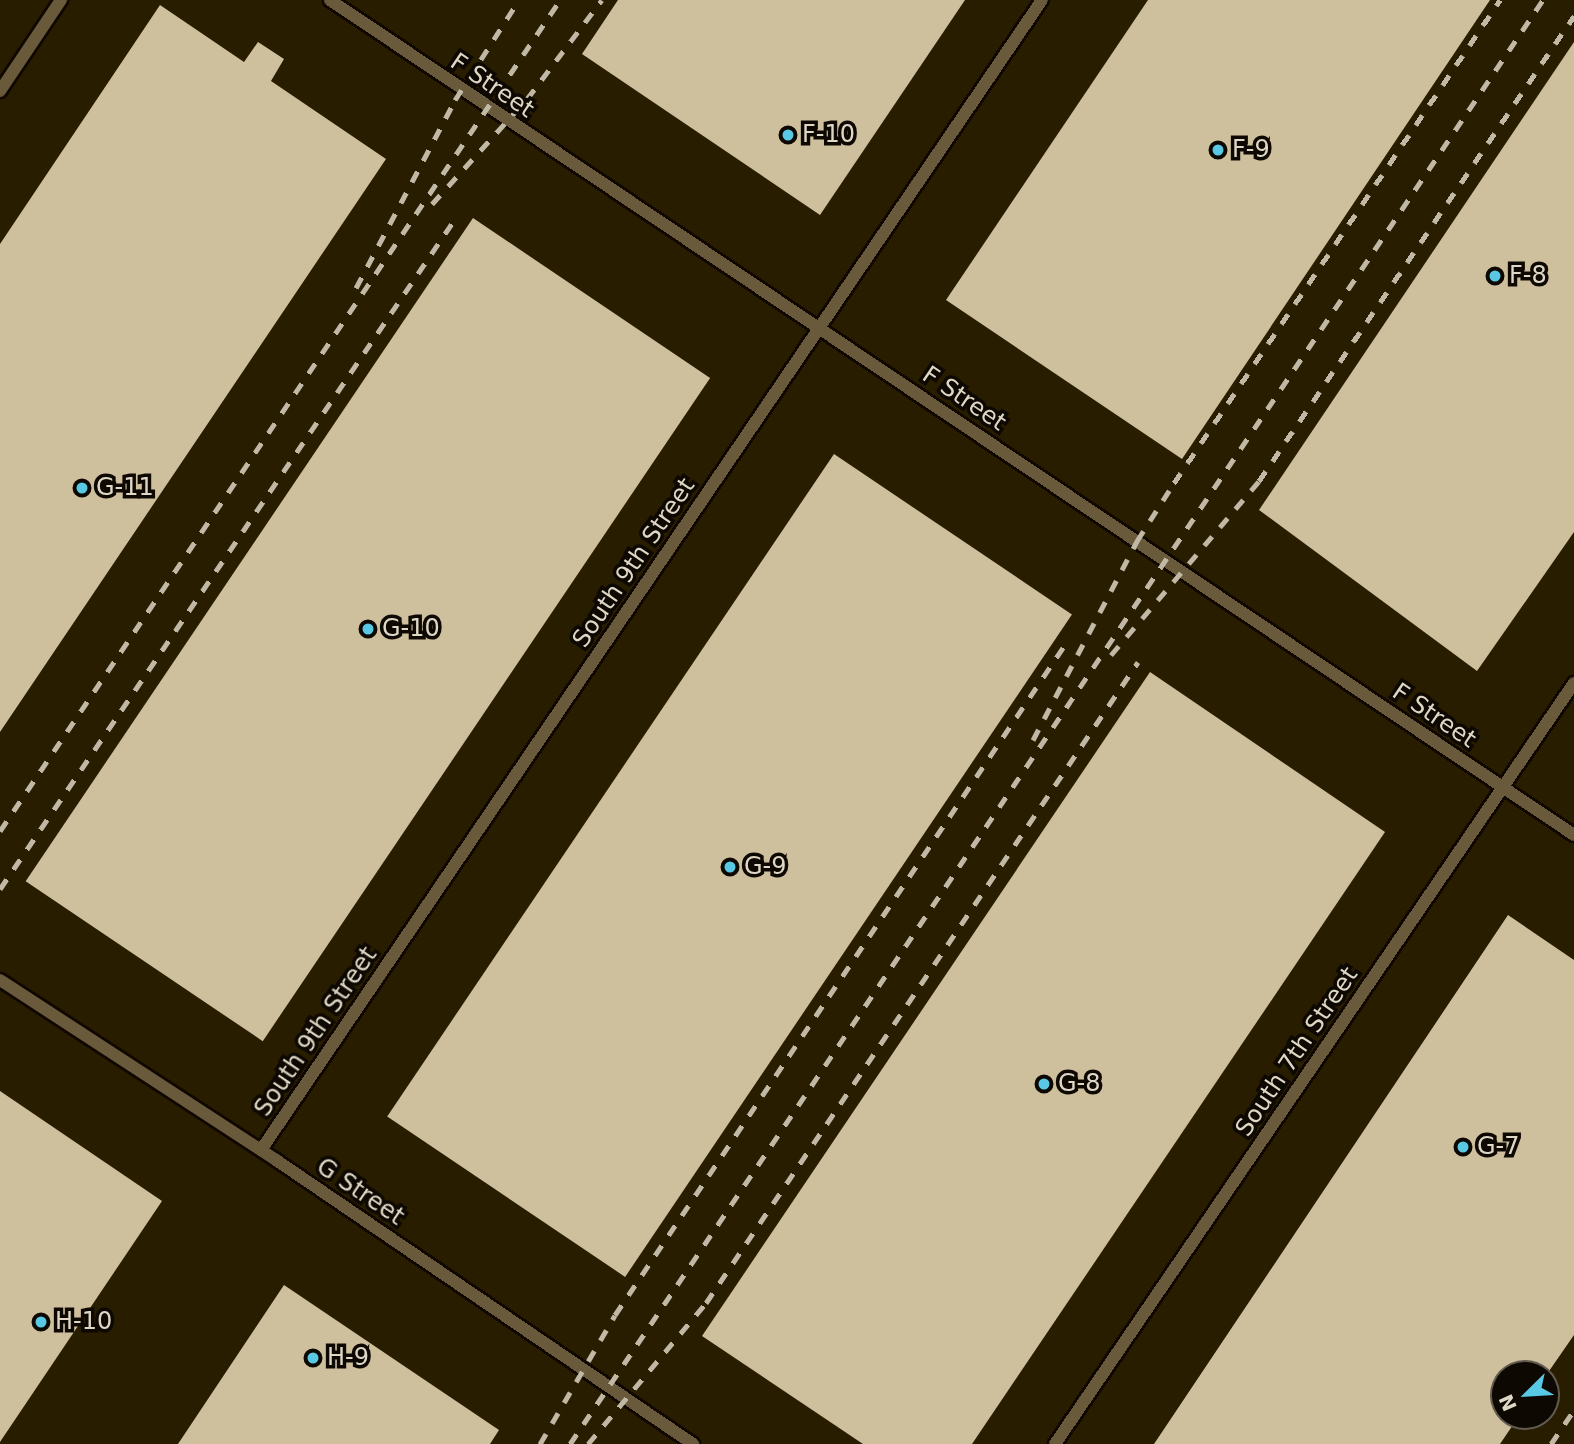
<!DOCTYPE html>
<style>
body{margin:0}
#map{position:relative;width:1574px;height:1444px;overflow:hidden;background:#291d00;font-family:"DejaVu Sans",sans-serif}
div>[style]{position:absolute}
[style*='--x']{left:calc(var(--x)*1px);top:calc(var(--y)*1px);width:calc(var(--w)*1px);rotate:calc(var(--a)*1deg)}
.building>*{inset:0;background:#cebf9d;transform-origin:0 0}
.roads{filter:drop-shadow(2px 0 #100700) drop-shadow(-2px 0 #100700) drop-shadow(0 2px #100700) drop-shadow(0 -2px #100700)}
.service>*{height:12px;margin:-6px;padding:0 6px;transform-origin:6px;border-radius:6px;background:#685a3b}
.rail>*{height:5px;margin-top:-2.5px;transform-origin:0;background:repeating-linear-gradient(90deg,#c1b8a5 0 12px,transparent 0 24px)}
.dots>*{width:19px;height:19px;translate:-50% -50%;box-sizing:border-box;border:4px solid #0d0801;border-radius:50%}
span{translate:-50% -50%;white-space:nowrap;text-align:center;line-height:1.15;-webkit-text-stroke:7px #0d0801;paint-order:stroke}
.street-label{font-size:24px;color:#dfd7c6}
.poi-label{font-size:24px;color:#dfd7c6}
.left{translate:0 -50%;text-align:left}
.north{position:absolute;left:1490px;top:1360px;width:70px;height:70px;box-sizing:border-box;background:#0d0801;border:2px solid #615b50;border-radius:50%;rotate:246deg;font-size:19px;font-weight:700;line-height:28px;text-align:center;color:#dfd7c6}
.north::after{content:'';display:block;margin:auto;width:24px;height:32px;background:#59c8e4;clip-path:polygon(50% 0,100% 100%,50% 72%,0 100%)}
</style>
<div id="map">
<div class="building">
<div style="clip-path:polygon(618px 0,965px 0,820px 215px,582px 54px)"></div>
<div style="clip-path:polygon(1148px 0,1490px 0,1182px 459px,946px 300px)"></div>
<div style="clip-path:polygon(160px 5px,244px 62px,258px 42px,284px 59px,271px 81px,386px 159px,0 732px,0 244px)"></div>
<div style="clip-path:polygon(1574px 42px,1574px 532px,1477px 671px,1259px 510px)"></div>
<div style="left:473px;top:218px;width:286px;height:800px;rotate:34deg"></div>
<div style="left:834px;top:454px;width:287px;height:799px;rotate:34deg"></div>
<div style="clip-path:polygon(1150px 672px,1385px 832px,972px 1444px,863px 1444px,702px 1336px)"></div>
<div style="clip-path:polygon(1508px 915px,1574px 960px,1574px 1335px,1547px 1374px,1504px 1374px,1504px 1416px,1519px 1416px,1500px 1444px,1154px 1444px)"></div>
<div style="clip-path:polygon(0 1091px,162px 1201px,0 1442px)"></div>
<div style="clip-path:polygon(284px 1285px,499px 1430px,490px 1444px,178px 1444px)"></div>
</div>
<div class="roads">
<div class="service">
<div style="--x:330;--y:0;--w:1498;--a:33.87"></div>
<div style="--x:0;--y:91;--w:110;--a:-56.2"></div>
<div style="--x:0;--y:980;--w:330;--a:33.1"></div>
<div style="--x:276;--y:1160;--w:505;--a:34.26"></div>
<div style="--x:261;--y:1150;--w:1390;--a:-55.82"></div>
<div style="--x:1055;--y:1444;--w:921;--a:-55.71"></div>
</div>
</div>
<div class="rail">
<div style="--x:432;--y:204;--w:142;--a:-47.9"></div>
<div style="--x:527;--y:99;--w:124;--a:-52.9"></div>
<div style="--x:356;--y:288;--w:212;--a:-62.2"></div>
<div style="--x:455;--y:100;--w:119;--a:-57.4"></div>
<div style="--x:1111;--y:655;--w:228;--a:-49.6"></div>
<div style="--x:1259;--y:481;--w:562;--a:-55.89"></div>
<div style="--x:1033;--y:740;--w:225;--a:-62.4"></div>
<div style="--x:1137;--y:541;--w:69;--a:-57.5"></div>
<div style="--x:1174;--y:483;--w:583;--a:-55.98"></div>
<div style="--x:0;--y:831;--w:1002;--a:-56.02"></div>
<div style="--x:0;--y:889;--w:813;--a:-55.82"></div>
<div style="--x:540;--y:1444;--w:149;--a:-59.8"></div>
<div style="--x:615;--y:1315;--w:806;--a:-56.13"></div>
<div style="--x:570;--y:1444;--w:1741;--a:-56.03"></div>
<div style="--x:588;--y:1444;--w:184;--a:-50.1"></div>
<div style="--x:706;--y:1303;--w:773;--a:-56.02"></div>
<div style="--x:1551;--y:1444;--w:41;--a:-55.9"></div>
</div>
<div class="dots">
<div style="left:788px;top:135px;background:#59c8e4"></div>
<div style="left:1218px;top:150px;background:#59c8e4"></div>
<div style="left:1495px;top:276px;background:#59c8e4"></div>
<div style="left:82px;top:488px;background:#59c8e4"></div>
<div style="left:368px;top:629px;background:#59c8e4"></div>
<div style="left:730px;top:867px;background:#59c8e4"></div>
<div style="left:1044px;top:1084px;background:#59c8e4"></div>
<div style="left:1463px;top:1147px;background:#59c8e4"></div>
<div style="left:41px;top:1322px;background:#59c8e4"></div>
<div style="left:313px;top:1358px;background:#59c8e4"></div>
</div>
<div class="street-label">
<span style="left:492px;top:86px;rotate:34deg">F Street</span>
<span style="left:964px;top:399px;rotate:34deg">F Street</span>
<span style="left:634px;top:563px;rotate:-56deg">South 9th Street</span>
<span style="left:1434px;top:716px;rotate:34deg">F Street</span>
<span style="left:316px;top:1032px;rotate:-56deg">South 9th Street</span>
<span style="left:1297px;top:1052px;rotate:-56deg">South 7th Street</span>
<span style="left:360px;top:1192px;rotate:34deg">G Street</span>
</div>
<div class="poi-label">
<span class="left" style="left:802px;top:135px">F-10</span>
<span class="left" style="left:1232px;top:150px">F-9</span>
<span class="left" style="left:1509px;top:276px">F-8</span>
<span class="left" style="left:96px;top:488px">G-11</span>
<span class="left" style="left:382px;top:629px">G-10</span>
<span class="left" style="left:744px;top:867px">G-9</span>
<span class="left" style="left:1058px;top:1084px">G-8</span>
<span class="left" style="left:1477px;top:1147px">G-7</span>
<span class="left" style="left:55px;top:1322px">H-10</span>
<span class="left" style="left:327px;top:1358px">H-9</span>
</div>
<div class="north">N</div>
</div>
